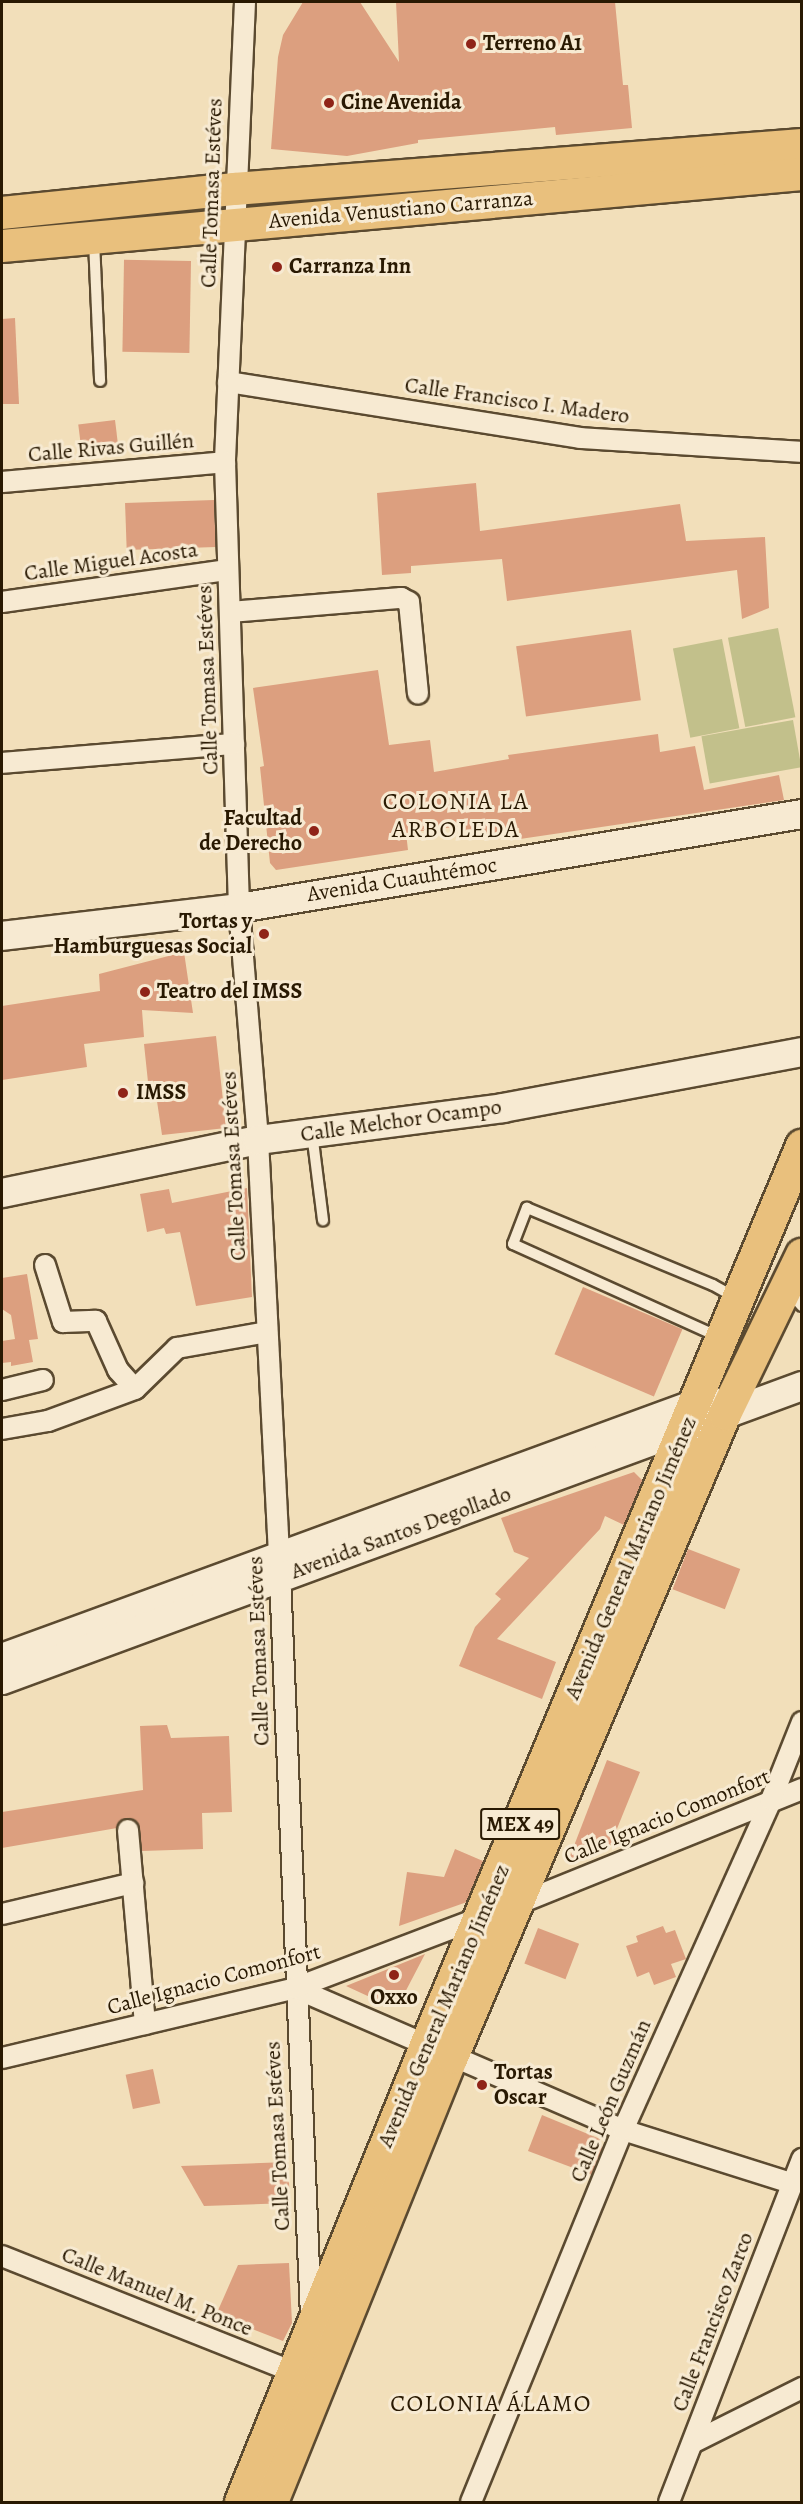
<!DOCTYPE html>
<meta charset="utf-8">
<style>
body{margin:0}
#map{position:relative;width:803px;height:2504px;overflow:hidden;background:#f2dfba;font-family:Alegreya,serif}
div>[style]{position:absolute}
[style*='--x']{left:calc(var(--x)*1px);top:calc(var(--y)*1px);width:calc(var(--w)*1px);rotate:calc(var(--a)*1deg)}
.green>*{inset:0;background:#c2c08b;transform-origin:0 0}
.building>*{inset:0;background:#dc9f7f;transform-origin:0 0}
.roads{filter:drop-shadow(2px 0 #5b4a30) drop-shadow(-2px 0 #5b4a30) drop-shadow(0 2px #5b4a30) drop-shadow(0 -2px #5b4a30)}
.lane>*{height:10px;margin:-5px;padding:0 5px;transform-origin:5px;border-radius:5px;background:#f7ead2}
.street>*{height:20px;margin:-10px;padding:0 10px;transform-origin:10px;border-radius:10px;background:#f7ead2}
.secondary>*{height:28px;margin:-14px;padding:0 14px;transform-origin:14px;border-radius:14px;background:#f7ead2}
.primary>*{height:32px;margin:-16px;padding:0 16px;transform-origin:16px;border-radius:16px;background:#e9c07d}
.dots>*{width:16px;height:16px;translate:-50% -50%;box-sizing:border-box;border:3px solid #f7ead2;border-radius:50%}
span{translate:-50% -50%;white-space:nowrap;text-align:center;line-height:1.15;-webkit-text-stroke:6px #f7ead2;paint-order:stroke}
.shield-label span{padding:2px 4px;background:#f7ead2;border:2px solid;border-radius:4px;-webkit-text-stroke-width:0}
.shield-label{font-size:21px;color:#291902;font-weight:700}
.poi-label{font-size:22px;color:#291902;font-weight:700}
.left{translate:0 -50%;text-align:left}
.right{translate:-100% -50%;text-align:right}
.street-label{font-size:22px;color:#291902}
.neighbourhood-label{font-size:24px;color:#291902;letter-spacing:1.5px}
.frame{position:absolute;inset:0;border:3px solid #291902;pointer-events:none}
</style>
<div id="map">
<div class="green">
<div style="left:778px;top:628px;width:91px;height:51px;rotate:79deg"></div>
<div style="left:722px;top:639px;width:91px;height:50px;rotate:79deg"></div>
<div style="left:793px;top:720px;width:48px;height:93px;rotate:80deg"></div>
</div>
<div class="building">
<div style="clip-path:polygon(303px 2px,360px 2px,399px 62px,396px 2px,615px 2px,623px 85px,628px 85px,632px 128px,556px 135px,555px 127px,418px 140px,418px 143px,347px 156px,271px 149px,278px 57px,283px 35px)"></div>
<div style="left:191px;top:261px;width:92px;height:67px;rotate:91deg"></div>
<div style="clip-path:polygon(15px 318px,19px 404px,2px 404px,2px 319px)"></div>
<div style="left:115px;top:420px;width:34px;height:37px;rotate:83deg"></div>
<div style="clip-path:polygon(476px 483px,480px 531px,680px 504px,686px 541px,765px 537px,769px 608px,742px 619px,737px 570px,507px 601px,502px 559px,411px 566px,411px 573px,382px 575px,377px 493px)"></div>
<div style="left:214px;top:500px;width:47px;height:89px;rotate:88deg"></div>
<div style="left:631px;top:630px;width:71px;height:116px;rotate:82deg"></div>
<div style="clip-path:polygon(378px 670px,389px 745px,430px 740px,434px 772px,509px 759px,508px 755px,658px 734px,660px 752px,695px 746px,704px 790px,779px 775px,784px 800px,520px 839px,519px 828px,464px 838px,462px 826px,406px 833px,408px 850px,276px 870px,270px 863px,260px 767px,264px 766px,253px 688px)"></div>
<div style="clip-path:polygon(184px 952px,193px 1013px,142px 1010px,144px 1037px,84px 1044px,87px 1067px,2px 1080px,2px 1006px,100px 991px,99px 974px)"></div>
<div style="clip-path:polygon(216px 1036px,226px 1128px,162px 1135px,154px 1081px,148px 1082px,144px 1044px)"></div>
<div style="clip-path:polygon(247px 1188px,252px 1297px,196px 1306px,180px 1232px,166px 1234px,164px 1228px,147px 1232px,140px 1194px,169px 1189px,172px 1203px)"></div>
<div style="clip-path:polygon(27px 1274px,38px 1339px,29px 1340px,33px 1362px,11px 1366px,11px 1362px,2px 1363px,2px 1341px,15px 1339px,11px 1315px,2px 1309px,2px 1278px)"></div>
<div style="left:583px;top:1287px;width:108px;height:73px;rotate:23deg"></div>
<div style="clip-path:polygon(634px 1472px,643px 1481px,624px 1525px,605px 1516px,600px 1529px,497px 1639px,556px 1662px,542px 1699px,459px 1666px,475px 1627px,501px 1599px,495px 1594px,529px 1558px,514px 1552px,501px 1518px)"></div>
<div style="left:688px;top:1549px;width:56px;height:43px;rotate:21deg"></div>
<div style="clip-path:polygon(167px 1725px,171px 1738px,229px 1736px,232px 1812px,202px 1813px,203px 1849px,142px 1851px,138px 1824px,128px 1818px,117px 1828px,2px 1848px,2px 1812px,143px 1790px,140px 1726px)"></div>
<div style="clip-path:polygon(607px 1760px,640px 1772px,610px 1846px,567px 1864px)"></div>
<div style="clip-path:polygon(455px 1849px,483px 1861px,467px 1902px,399px 1926px,407px 1872px,444px 1877px)"></div>
<div style="clip-path:polygon(663px 1926px,666px 1933px,675px 1930px,686px 1959px,671px 1964px,676px 1977px,654px 1985px,649px 1972px,637px 1977px,626px 1946px,638px 1942px,636px 1936px)"></div>
<div style="left:538px;top:1928px;width:44px;height:38px;rotate:21deg"></div>
<div style="clip-path:polygon(425px 1954px,400px 2002px,388px 1996px,385px 2004px,346px 1986px)"></div>
<div style="left:153px;top:2069px;width:35px;height:28px;rotate:78deg"></div>
<div style="clip-path:polygon(542px 2115px,600px 2139px,602px 2149px,592px 2175px,528px 2151px)"></div>
<div style="clip-path:polygon(288px 2162px,290px 2203px,204px 2206px,181px 2166px)"></div>
<div style="clip-path:polygon(289px 2263px,292px 2323px,283px 2341px,216px 2315px,238px 2265px)"></div>
</div>
<div class="roads">
<div class="lane">
<div style="--x:94;--y:241;--w:140;--a:87.5"></div>
<div style="--x:312;--y:1133;--w:88;--a:82.8"></div>
<div style="--x:788;--y:1290;--w:21;--a:49"></div>
<div style="--x:719;--y:1337;--w:226;--a:-155.7"></div>
<div style="--x:513;--y:1244;--w:39;--a:-69"></div>
<div style="--x:527;--y:1208;--w:201;--a:22.5"></div>
<div style="--x:713;--y:1285;--w:26;--a:29"></div>
</div>
<div class="street">
<div style="--x:245;--y:2;--w:460;--a:92.5"></div>
<div style="--x:225;--y:462;--w:446;--a:88.2"></div>
<div style="--x:239;--y:908;--w:233;--a:85.3"></div>
<div style="--x:258;--y:1140;--w:438;--a:87.1"></div>
<div style="--x:280;--y:1577;--w:740;--a:87.6"></div>
<div style="--x:228;--y:382;--w:356;--a:9"></div>
<div style="--x:580;--y:438;--w:222;--a:3.6"></div>
<div style="--x:2;--y:482;--w:224;--a:-5.1"></div>
<div style="--x:2;--y:602;--w:228;--a:-8.1"></div>
<div style="--x:230;--y:612;--w:172;--a:-4.7"></div>
<div style="--x:401;--y:598;--w:9;--a:27"></div>
<div style="--x:409;--y:602;--w:92;--a:84.4"></div>
<div style="--x:2;--y:763;--w:233;--a:-4.7"></div>
<div style="--x:45;--y:1265;--w:60;--a:72.5"></div>
<div style="--x:63;--y:1322;--w:33;--a:-2"></div>
<div style="--x:96;--y:1321;--w:54;--a:65.8"></div>
<div style="--x:118;--y:1370;--w:25;--a:48"></div>
<div style="--x:2;--y:1390;--w:42;--a:-13.7"></div>
<div style="--x:2;--y:1429;--w:47;--a:-9.9"></div>
<div style="--x:48;--y:1421;--w:93;--a:-20.2"></div>
<div style="--x:135;--y:1389;--w:59;--a:-44.3"></div>
<div style="--x:177;--y:1348;--w:91;--a:-10.1"></div>
<div style="--x:128;--y:1830;--w:195;--a:85"></div>
<div style="--x:515;--y:1905;--w:310;--a:-22"></div>
<div style="--x:2;--y:1914;--w:135;--a:-13.3"></div>
<div style="--x:295;--y:1988;--w:357;--a:23.4"></div>
<div style="--x:623;--y:2130;--w:176;--a:17.5"></div>
<div style="--x:791;--y:2183;--w:12;--a:-20"></div>
<div style="--x:2;--y:2058;--w:301;--a:-13.4"></div>
<div style="--x:295;--y:1988;--w:200;--a:-20.8"></div>
<div style="--x:2;--y:2256;--w:314;--a:21.7"></div>
<div style="--x:694;--y:2442;--w:121;--a:-26.6"></div>
<div style="--x:471;--y:2502;--w:402;--a:-67.8"></div>
<div style="--x:623;--y:2130;--w:362;--a:-65.8"></div>
<div style="--x:771;--y:1800;--w:84;--a:-68.3"></div>
<div style="--x:669;--y:2502;--w:368;--a:-68.8"></div>
</div>
<div class="secondary">
<div style="--x:2;--y:936;--w:239;--a:-6.7"></div>
<div style="--x:239;--y:908;--w:571;--a:-9.48"></div>
<div style="--x:2;--y:1193;--w:261;--a:-11.7"></div>
<div style="--x:258;--y:1140;--w:247;--a:-7.4"></div>
<div style="--x:503;--y:1108;--w:304;--a:-10.6"></div>
<div style="--x:2;--y:1658;--w:753;--a:-20.12"></div>
<div style="--x:2;--y:1680;--w:852;--a:-20.18"></div>
</div>
<div class="primary">
<div style="--x:2;--y:213;--w:233;--a:-5.9"></div>
<div style="--x:234;--y:189;--w:570;--a:-4.43"></div>
<div style="--x:2;--y:246;--w:803;--a:-5.14"></div>
<div style="--x:241;--y:2502;--w:490;--a:-67.9"></div>
<div style="--x:425;--y:2048;--w:978;--a:-67.32"></div>
<div style="--x:272;--y:2502;--w:480;--a:-68"></div>
<div style="--x:452;--y:2057;--w:699;--a:-67"></div>
<div style="--x:725;--y:1414;--w:177;--a:-64.2"></div>
</div>
</div>
<div class="dots">
<div style="left:471px;top:44px;background:#8f2418"></div>
<div style="left:329px;top:103px;background:#8f2418"></div>
<div style="left:277px;top:267px;background:#8f2418"></div>
<div style="left:314px;top:831px;background:#8f2418"></div>
<div style="left:264px;top:934px;background:#8f2418"></div>
<div style="left:145px;top:992px;background:#8f2418"></div>
<div style="left:123px;top:1093px;background:#8f2418"></div>
<div style="left:394px;top:1975px;background:#8f2418"></div>
<div style="left:482px;top:2085px;background:#8f2418"></div>
</div>
<div class="shield-label">
<span style="left:520px;top:1824px">MEX 49</span>
</div>
<div class="poi-label">
<span class="left" style="left:483px;top:44px">Terreno A1</span>
<span class="left" style="left:341px;top:103px">Cine Avenida</span>
<span class="left" style="left:289px;top:267px">Carranza Inn</span>
<span class="right" style="left:302px;top:831px">Facultad<br>de Derecho</span>
<span class="right" style="left:252px;top:934px">Tortas y<br>Hamburguesas Social</span>
<span class="left" style="left:157px;top:992px">Teatro del IMSS</span>
<span class="left" style="left:136px;top:1093px">IMSS</span>
<span style="left:394px;top:1998px">Oxxo</span>
<span class="left" style="left:494px;top:2085px">Tortas<br>Oscar</span>
</div>
<div class="street-label">
<span style="left:212px;top:193px;rotate:-88deg">Calle Tomasa Estéves</span>
<span style="left:401px;top:210px;rotate:-5deg">Avenida Venustiano Carranza</span>
<span style="left:517px;top:401px;rotate:8deg">Calle Francisco I. Madero</span>
<span style="left:111px;top:448px;rotate:-5deg">Calle Rivas Guillén</span>
<span style="left:111px;top:562px;rotate:-8deg">Calle Miguel Acosta</span>
<span style="left:208px;top:680px;rotate:-92deg">Calle Tomasa Estéves</span>
<span style="left:402px;top:880px;rotate:-9deg">Avenida Cuauhtémoc</span>
<span style="left:401px;top:1121px;rotate:-8deg">Calle Melchor Ocampo</span>
<span style="left:234px;top:1166px;rotate:-93deg">Calle Tomasa Estéves</span>
<span style="left:401px;top:1533px;rotate:-20deg">Avenida Santos Degollado</span>
<span style="left:631px;top:1558px;rotate:-67deg">Avenida General Mariano Jiménez</span>
<span style="left:259px;top:1651px;rotate:-92deg">Calle Tomasa Estéves</span>
<span style="left:667px;top:1817px;rotate:-22deg">Calle Ignacio Comonfort</span>
<span style="left:214px;top:1980px;rotate:-15deg">Calle Ignacio Comonfort</span>
<span style="left:444px;top:2006px;rotate:-67deg">Avenida General Mariano Jiménez</span>
<span style="left:611px;top:2101px;rotate:-67deg">Calle León Guzmán</span>
<span style="left:278px;top:2136px;rotate:-93deg">Calle Tomasa Estéves</span>
<span style="left:157px;top:2292px;rotate:22deg">Calle Manuel M. Ponce</span>
<span style="left:713px;top:2322px;rotate:-69deg">Calle Francisco Zarco</span>
</div>
<div class="neighbourhood-label">
<span style="left:456px;top:816px">COLONIA LA<br>ARBOLEDA</span>
<span style="left:491px;top:2404px">COLONIA ÁLAMO</span>
</div>
<div class="frame"></div>
</div>
